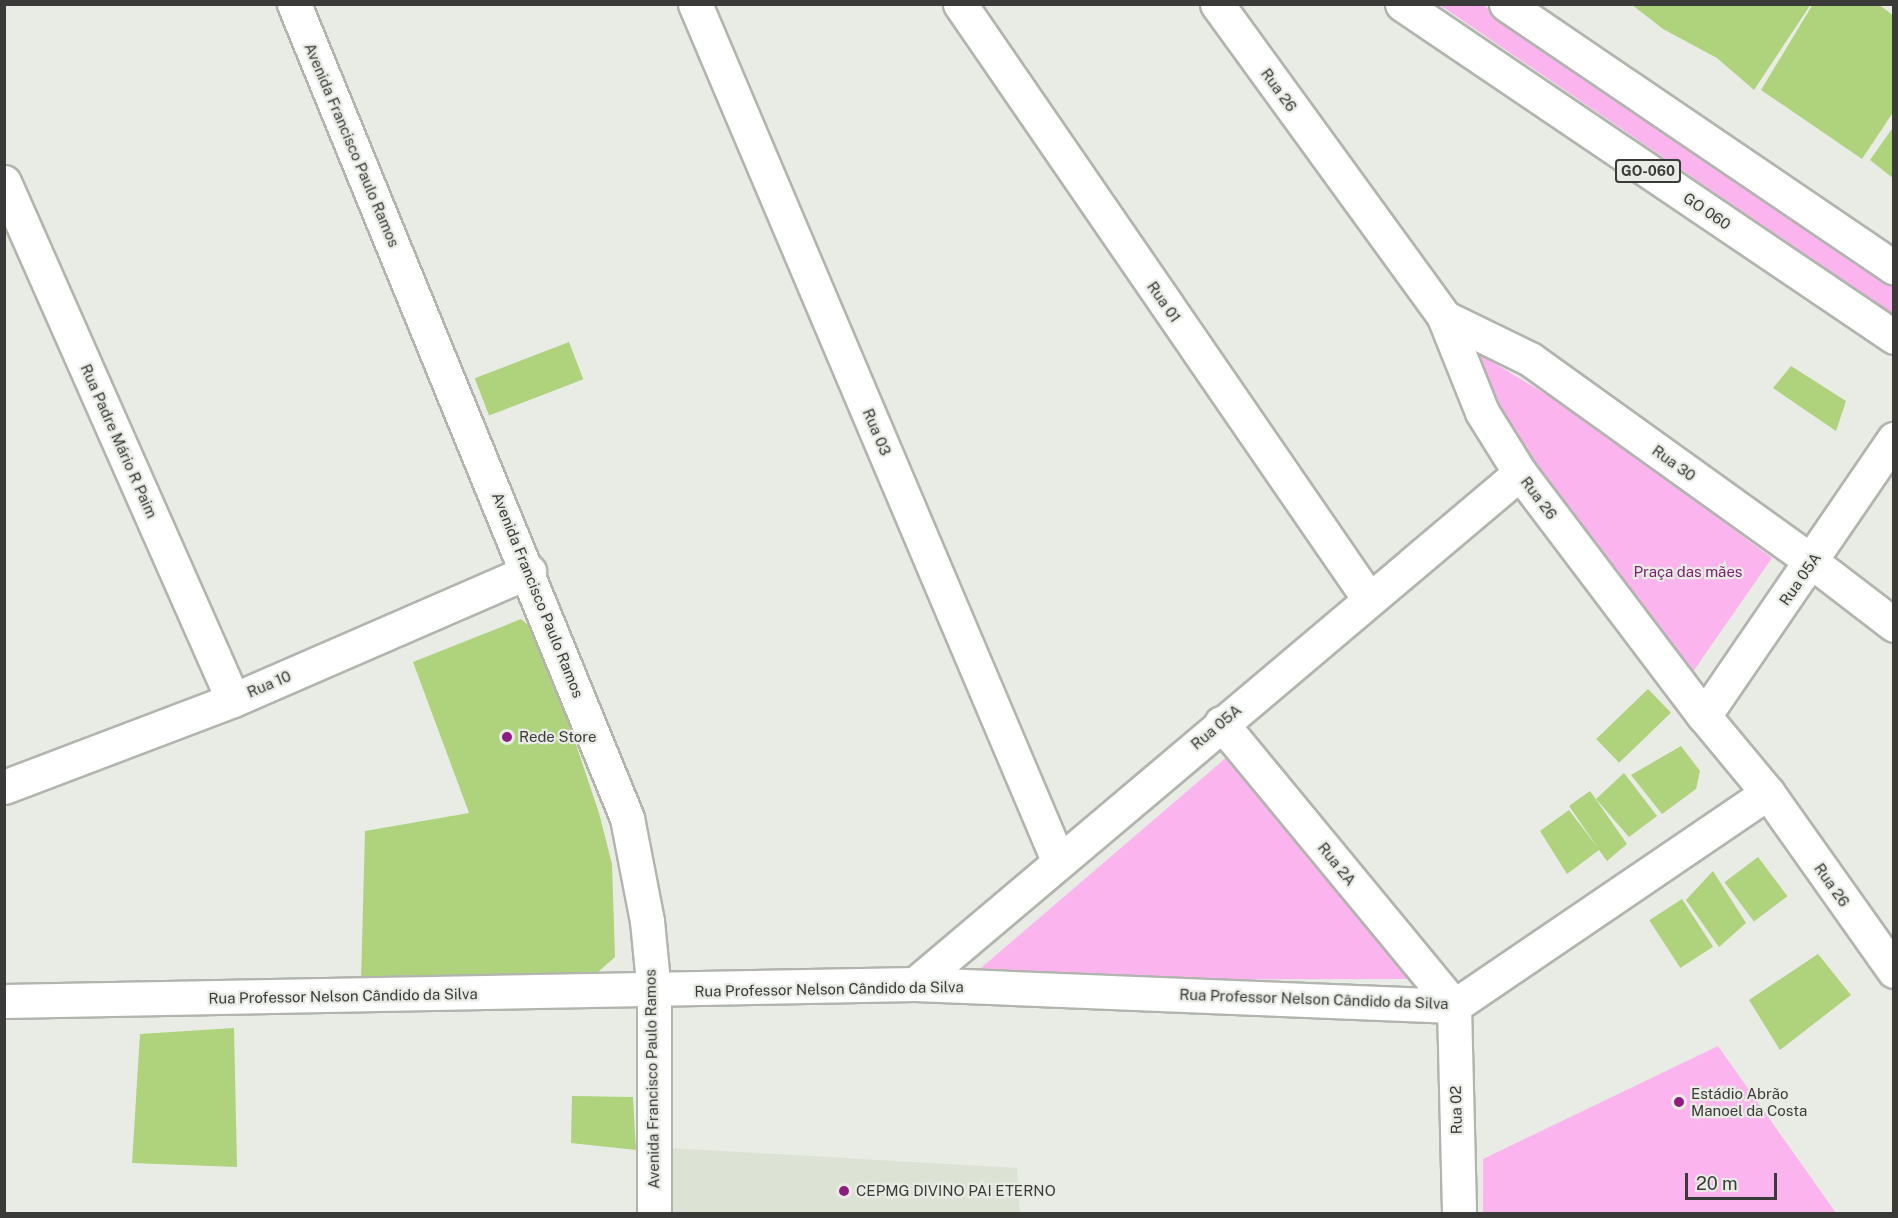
<!DOCTYPE html>
<meta charset="utf-8">
<style>
body{margin:0}
#map{position:relative;width:1898px;height:1218px;overflow:hidden;background:#e8ece5;font-family:"Public Sans",sans-serif}
div>[style]{position:absolute}
[style*='--x']{left:calc(var(--x)*1px);top:calc(var(--y)*1px);width:calc(var(--w)*1px);rotate:calc(var(--a)*1deg)}
.built>*{inset:0;background:#dce3d5}
.green>*{inset:0;background:#fbb4ee}
.building>*{inset:0;background:#aed37c;transform-origin:0 0}
.roads{filter:drop-shadow(2px 0 #b1b5ae) drop-shadow(-2px 0 #b1b5ae) drop-shadow(0 2px #b1b5ae) drop-shadow(0 -2px #b1b5ae)}
.minor>*{height:33px;margin:-16.5px;padding:0 16.5px;transform-origin:16.5px;border-radius:16.5px;background:#fff}
.major>*{height:33px;margin:-16.5px;padding:0 16.5px;transform-origin:16.5px;border-radius:16.5px;background:#fff}
.dots>*{width:16px;height:16px;translate:-50% -50%;box-sizing:border-box;border:3px solid #e8ece5;border-radius:50%}
span{translate:-50% -50%;white-space:nowrap;text-align:center;line-height:1.15;-webkit-text-stroke:4.5px #e8ece5;paint-order:stroke}
.shield-label span{padding:2px 4px;background:#e8ece5;border:2px solid;border-radius:4px;-webkit-text-stroke-width:0}
.shield-label{font-size:14px;color:#3a3b38;font-weight:700}
.street-label{font-size:15px;color:#3a3b38}
.park-label{font-size:15px;color:#7a226f}
.poi-label{font-size:15px;color:#3a3b38}
.left{translate:0 -50%;text-align:left}
.frame{position:absolute;inset:0;border:6px solid #3a3b38;pointer-events:none}
.scale{position:absolute;left:1685px;top:1173px;width:92px;height:27px;box-sizing:border-box;border:3px solid #3a3b38;border-top:0;padding-left:8px;font-size:18px;line-height:21px;white-space:nowrap;color:#3a3b38;-webkit-text-stroke:4px #e8ece5;paint-order:stroke}
</style>
<div id="map">
<div class="built">
<div style="clip-path:polygon(669px 1148px,1017px 1168px,1020px 1213px,670px 1213px)"></div>
</div>
<div class="green">
<div style="clip-path:polygon(1440px 5px,1483px 5px,1893px 280px,1893px 314px)"></div>
<div style="clip-path:polygon(1468px 347px,1585px 418px,1772px 558px,1690px 676px,1520px 453px)"></div>
<div style="clip-path:polygon(1227px 757px,1409px 963px,1408px 979px,967px 980px)"></div>
<div style="clip-path:polygon(1718px 1046px,1836px 1213px,1483px 1213px,1483px 1159px)"></div>
</div>
<div class="building">
<div style="clip-path:polygon(1631px 4px,1811px 4px,1754px 90px,1717px 58px,1663px 29px)"></div>
<div style="clip-path:polygon(1813px 4px,1878px 4px,1894px 16px,1894px 111px,1862px 159px,1761px 90px)"></div>
<div style="clip-path:polygon(1894px 126px,1894px 179px,1870px 160px)"></div>
<div style="left:569px;top:342px;width:40px;height:101px;rotate:69deg"></div>
<div style="clip-path:polygon(1791px 366px,1846px 401px,1836px 431px,1773px 388px)"></div>
<div style="clip-path:polygon(521px 619px,539px 634px,599px 813px,612px 864px,615px 957px,589px 980px,361px 980px,365px 831px,469px 813px,413px 662px)"></div>
<div style="left:1648px;top:689px;width:33px;height:72px;rotate:46deg"></div>
<div style="clip-path:polygon(1681px 746px,1700px 771px,1696px 789px,1662px 814px,1631px 775px)"></div>
<div style="clip-path:polygon(1624px 773px,1657px 816px,1629px 837px,1596px 799px)"></div>
<div style="clip-path:polygon(1590px 791px,1627px 844px,1607px 861px,1599px 850px,1567px 874px,1540px 831px,1569px 810px,1598px 848px,1569px 806px)"></div>
<div style="left:1758px;top:857px;width:49px;height:42px;rotate:53deg"></div>
<div style="clip-path:polygon(1713px 871px,1746px 923px,1719px 947px,1686px 900px)"></div>
<div style="left:1682px;top:899px;width:57px;height:39px;rotate:57deg"></div>
<div style="clip-path:polygon(1818px 954px,1851px 995px,1780px 1050px,1749px 1000px)"></div>
<div style="clip-path:polygon(234px 1028px,237px 1167px,132px 1163px,140px 1034px)"></div>
<div style="clip-path:polygon(572px 1096px,633px 1097px,636px 1150px,571px 1143px)"></div>
</div>
<div class="roads">
<div class="minor">
<div style="--x:294;--y:4;--w:879;--a:67.75"></div>
<div style="--x:627;--y:818;--w:105;--a:79"></div>
<div style="--x:647;--y:921;--w:71;--a:84.4"></div>
<div style="--x:654;--y:992;--w:222;--a:90"></div>
<div style="--x:695;--y:4;--w:930;--a:67.02"></div>
<div style="--x:960;--y:4;--w:722;--a:55.5"></div>
<div style="--x:1217;--y:4;--w:387;--a:54"></div>
<div style="--x:1444;--y:317;--w:102;--a:68.2"></div>
<div style="--x:1482;--y:412;--w:72;--a:58.1"></div>
<div style="--x:1520;--y:473;--w:305;--a:52.9"></div>
<div style="--x:1704;--y:716;--w:100;--a:50.3"></div>
<div style="--x:1768;--y:793;--w:218;--a:54.7"></div>
<div style="--x:4;--y:182;--w:566;--a:66.15"></div>
<div style="--x:1444;--y:317;--w:96;--a:26"></div>
<div style="--x:1530;--y:359;--w:347;--a:35.7"></div>
<div style="--x:1812;--y:562;--w:103;--a:37.5"></div>
<div style="--x:1704;--y:716;--w:336;--a:-55.6"></div>
<div style="--x:1221;--y:723;--w:367;--a:50.5"></div>
<div style="--x:4;--y:787;--w:245;--a:-20.8"></div>
<div style="--x:233;--y:700;--w:323;--a:-23.5"></div>
<div style="--x:915;--y:984;--w:792;--a:-40.19"></div>
<div style="--x:4;--y:1001;--w:911;--a:-1.07"></div>
<div style="--x:915;--y:984;--w:539;--a:2.34"></div>
<div style="--x:1454;--y:1006;--w:379;--a:-34.2"></div>
<div style="--x:1454;--y:1006;--w:208;--a:88.6"></div>
</div>
<div class="major">
<div style="--x:1402;--y:4;--w:594;--a:34.09"></div>
<div style="--x:1506;--y:4;--w:469;--a:34.2"></div>
</div>
</div>
<div class="dots">
<div style="left:507px;top:737px;background:#8d1e81"></div>
<div style="left:1679px;top:1102px;background:#8d1e81"></div>
<div style="left:844px;top:1191px;background:#8d1e81"></div>
</div>
<div class="shield-label">
<span style="left:1648px;top:171px">GO-060</span>
</div>
<div class="street-label">
<span style="left:1279px;top:90px;rotate:54deg">Rua 26</span>
<span style="left:352px;top:145px;rotate:67deg">Avenida Francisco Paulo Ramos</span>
<span style="left:1707px;top:211px;rotate:34deg">GO 060</span>
<span style="left:1164px;top:302px;rotate:55deg">Rua 01</span>
<span style="left:877px;top:432px;rotate:67deg">Rua 03</span>
<span style="left:119px;top:441px;rotate:66deg">Rua Padre Mário R Paim</span>
<span style="left:1674px;top:463px;rotate:36deg">Rua 30</span>
<span style="left:1539px;top:498px;rotate:53deg">Rua 26</span>
<span style="left:1800px;top:579px;rotate:-55deg">Rua 05A</span>
<span style="left:538px;top:595px;rotate:68deg">Avenida Francisco Paulo Ramos</span>
<span style="left:269px;top:684px;rotate:-23deg">Rua 10</span>
<span style="left:1216px;top:727px;rotate:-40deg">Rua 05A</span>
<span style="left:1337px;top:864px;rotate:51deg">Rua 2A</span>
<span style="left:1832px;top:885px;rotate:55deg">Rua 26</span>
<span style="left:829px;top:989px;rotate:-1deg">Rua Professor Nelson Cândido da Silva</span>
<span style="left:343px;top:996px;rotate:-1deg">Rua Professor Nelson Cândido da Silva</span>
<span style="left:1314px;top:999px;rotate:2deg">Rua Professor Nelson Cândido da Silva</span>
<span style="left:652px;top:1079px;rotate:-91deg">Avenida Francisco Paulo Ramos</span>
<span style="left:1456px;top:1110px;rotate:-91deg">Rua 02</span>
</div>
<div class="park-label">
<span style="left:1688px;top:572px">Praça das mães</span>
</div>
<div class="poi-label">
<span class="left" style="left:519px;top:737px">Rede Store</span>
<span class="left" style="left:1691px;top:1102px">Estádio Abrão<br>Manoel da Costa</span>
<span class="left" style="left:856px;top:1191px">CEPMG DIVINO PAI ETERNO</span>
</div>
<div class="frame"></div>
<div class="scale">20 m</div>
</div>
